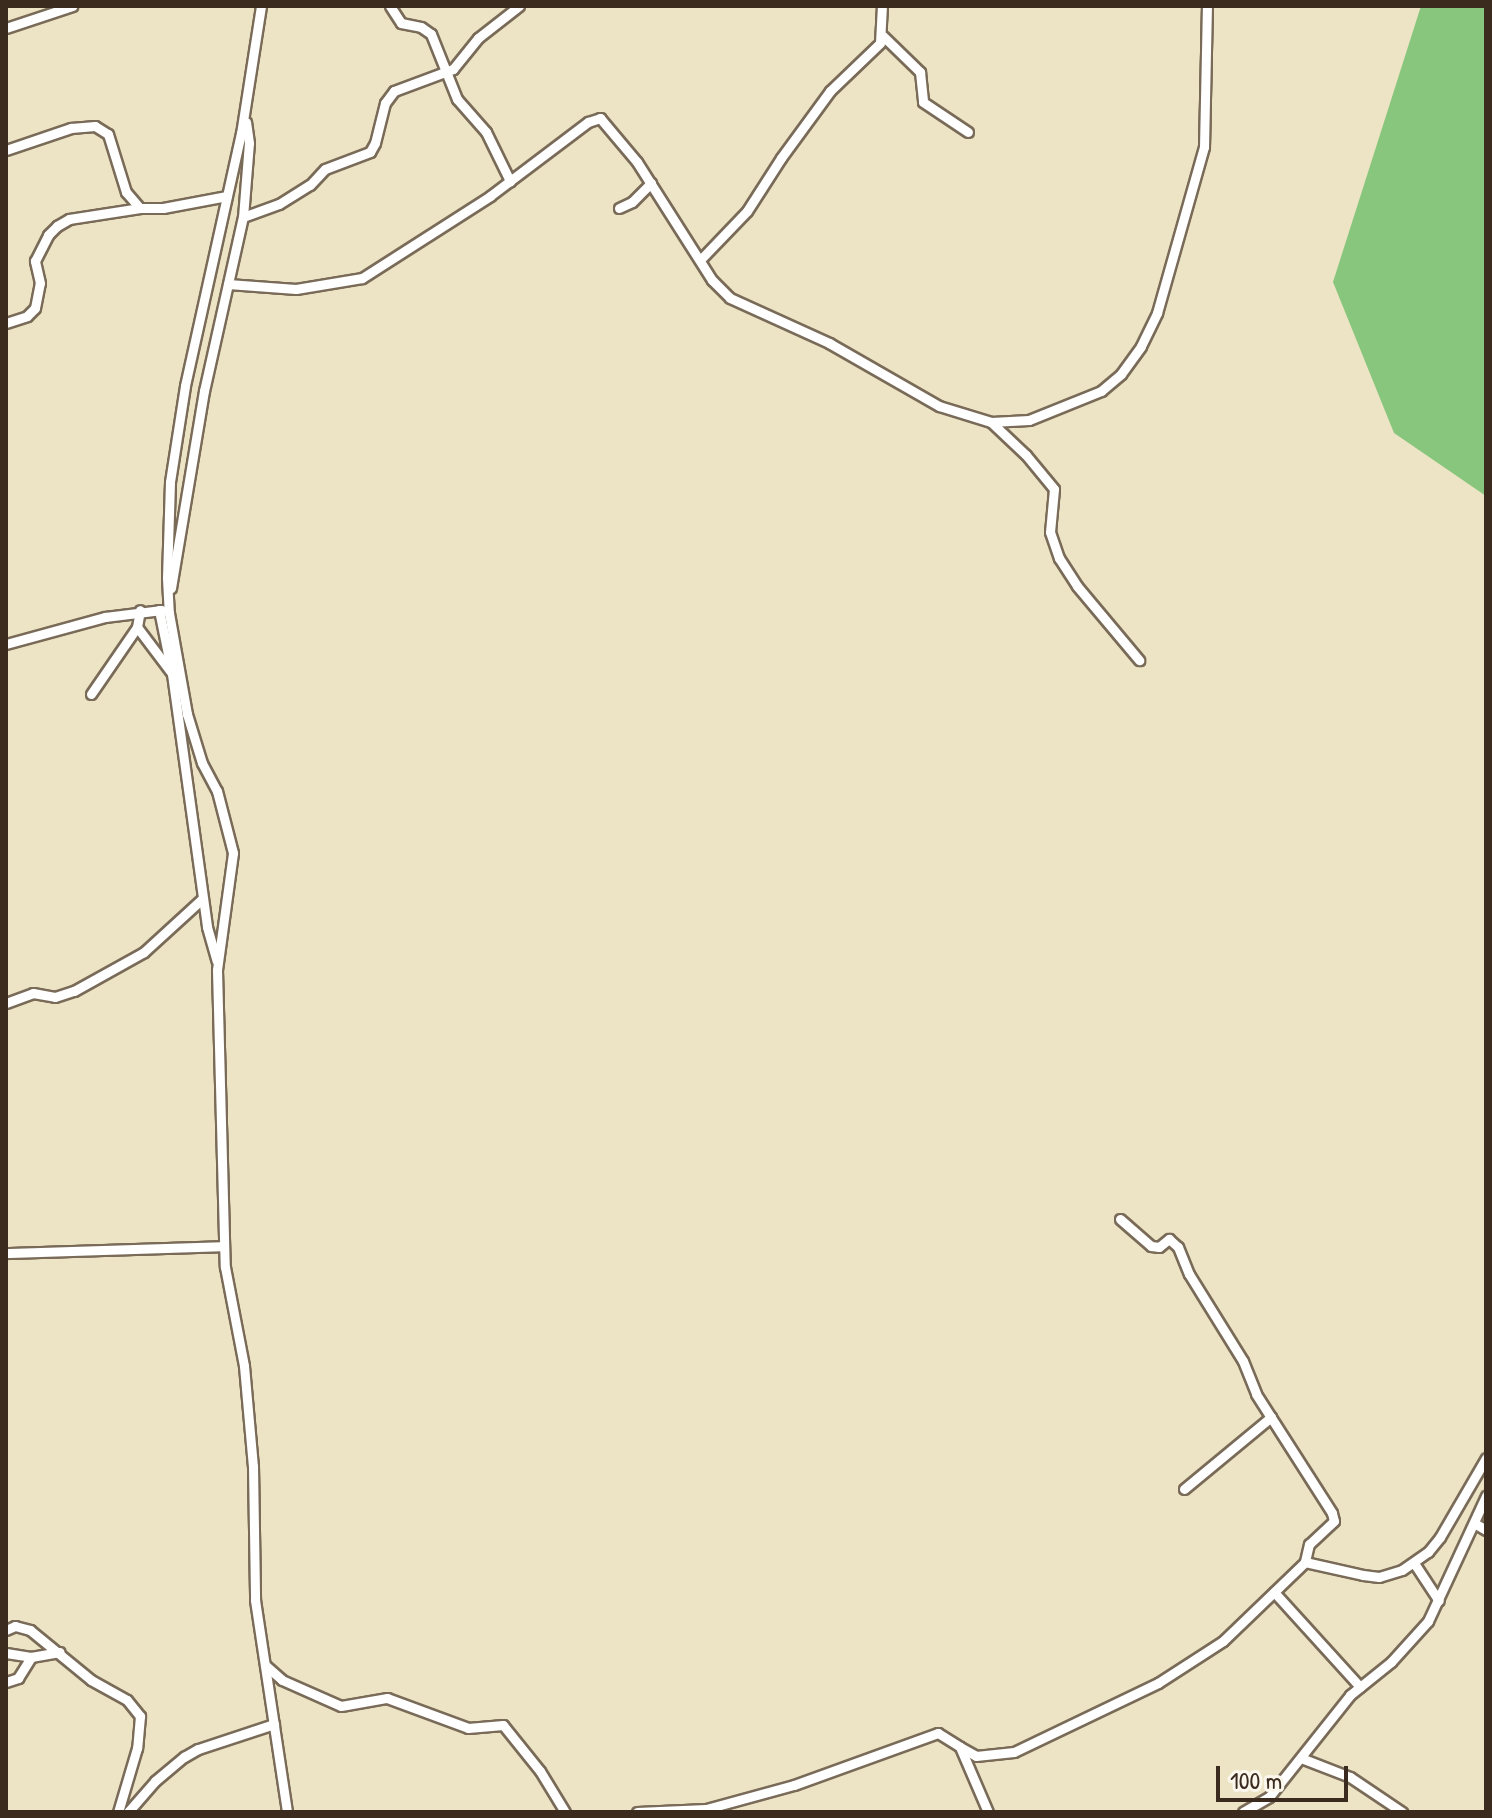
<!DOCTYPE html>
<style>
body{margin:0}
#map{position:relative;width:1492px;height:1818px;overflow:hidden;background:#ece4c4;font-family:"Patrick Hand",sans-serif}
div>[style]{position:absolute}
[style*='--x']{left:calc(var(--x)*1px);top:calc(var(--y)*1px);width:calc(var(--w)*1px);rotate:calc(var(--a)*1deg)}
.green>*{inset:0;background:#89c67d}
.roads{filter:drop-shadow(2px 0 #796b58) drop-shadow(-2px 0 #796b58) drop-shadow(0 2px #796b58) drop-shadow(0 -2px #796b58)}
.minor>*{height:9px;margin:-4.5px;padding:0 4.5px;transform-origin:4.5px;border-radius:4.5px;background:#fff}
span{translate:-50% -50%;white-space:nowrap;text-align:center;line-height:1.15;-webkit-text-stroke:6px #fbf7ec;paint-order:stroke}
.frame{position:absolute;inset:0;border:8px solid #3b2a1e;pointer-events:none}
.scale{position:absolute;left:1216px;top:1766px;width:132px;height:36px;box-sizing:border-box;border:4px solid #3b2a1e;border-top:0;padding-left:10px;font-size:24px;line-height:28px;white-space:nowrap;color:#3b2a1e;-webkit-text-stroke:6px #fbf7ec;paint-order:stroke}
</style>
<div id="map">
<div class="green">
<div style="clip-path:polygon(1421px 6px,1486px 6px,1486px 496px,1394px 433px,1333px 282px)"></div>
</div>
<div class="roads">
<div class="minor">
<div style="--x:261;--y:6;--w:129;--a:98.9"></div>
<div style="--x:241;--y:133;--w:259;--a:102.5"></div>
<div style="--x:185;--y:386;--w:97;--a:98.9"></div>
<div style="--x:170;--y:482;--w:96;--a:91.8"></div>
<div style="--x:167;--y:578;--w:35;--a:87"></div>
<div style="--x:169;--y:613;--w:103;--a:79.9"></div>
<div style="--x:187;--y:714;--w:51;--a:73"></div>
<div style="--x:202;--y:763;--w:32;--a:62"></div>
<div style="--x:217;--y:791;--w:64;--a:75.5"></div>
<div style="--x:233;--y:853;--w:118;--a:97.8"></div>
<div style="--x:217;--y:970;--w:297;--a:88.5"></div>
<div style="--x:225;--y:1267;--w:101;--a:79.1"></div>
<div style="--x:244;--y:1366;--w:100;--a:84.9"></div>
<div style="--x:253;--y:1466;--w:134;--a:89.1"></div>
<div style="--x:255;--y:1600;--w:214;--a:81.4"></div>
<div style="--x:390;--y:6;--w:20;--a:57"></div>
<div style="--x:401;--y:23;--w:20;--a:11"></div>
<div style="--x:421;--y:27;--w:12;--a:35"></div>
<div style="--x:431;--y:34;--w:70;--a:68.2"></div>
<div style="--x:457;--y:99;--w:44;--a:48.7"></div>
<div style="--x:486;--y:132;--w:55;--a:63.9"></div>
<div style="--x:6;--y:28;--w:70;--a:-18.4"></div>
<div style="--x:883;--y:36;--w:52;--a:44.2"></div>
<div style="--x:920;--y:72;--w:30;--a:84"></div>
<div style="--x:923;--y:102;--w:54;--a:33.7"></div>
<div style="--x:6;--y:150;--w:69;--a:-18.7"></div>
<div style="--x:71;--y:128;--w:24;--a:-5"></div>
<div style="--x:95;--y:126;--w:15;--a:32"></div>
<div style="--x:108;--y:134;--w:61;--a:72.8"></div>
<div style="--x:126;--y:192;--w:21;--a:49"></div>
<div style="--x:140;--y:208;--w:23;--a:0"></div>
<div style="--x:163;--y:208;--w:65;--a:-10.6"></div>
<div style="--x:619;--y:208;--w:14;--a:-25"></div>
<div style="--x:632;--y:202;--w:27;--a:-45"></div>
<div style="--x:243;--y:217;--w:38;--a:-20"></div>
<div style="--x:279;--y:204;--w:36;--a:-32"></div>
<div style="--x:310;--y:185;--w:22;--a:-47"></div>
<div style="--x:325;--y:169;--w:48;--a:-20.7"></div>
<div style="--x:370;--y:152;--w:10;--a:-61"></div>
<div style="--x:375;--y:143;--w:41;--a:-76"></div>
<div style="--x:385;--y:103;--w:15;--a:-53"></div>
<div style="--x:394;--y:91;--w:63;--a:-20.4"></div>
<div style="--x:453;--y:69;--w:40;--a:-51"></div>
<div style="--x:478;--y:38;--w:52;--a:-38"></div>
<div style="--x:701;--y:259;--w:66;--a:-46.2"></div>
<div style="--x:747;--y:211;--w:63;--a:-57.3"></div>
<div style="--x:781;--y:158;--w:83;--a:-53.8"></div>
<div style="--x:830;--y:91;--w:69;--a:-43.8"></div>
<div style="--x:880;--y:43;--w:37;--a:-87"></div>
<div style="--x:228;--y:284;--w:68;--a:4.2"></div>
<div style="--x:296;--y:289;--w:67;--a:-9.5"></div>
<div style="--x:362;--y:278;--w:152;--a:-32.6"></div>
<div style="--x:490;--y:196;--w:123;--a:-37.1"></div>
<div style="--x:588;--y:122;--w:13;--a:-18"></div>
<div style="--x:600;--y:118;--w:57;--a:49.9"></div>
<div style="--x:637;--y:162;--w:140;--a:57.6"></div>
<div style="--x:712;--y:280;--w:25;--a:45"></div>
<div style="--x:730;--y:298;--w:109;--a:24.4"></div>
<div style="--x:829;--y:343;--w:127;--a:29.8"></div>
<div style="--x:939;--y:406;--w:54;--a:17.1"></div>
<div style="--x:991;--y:422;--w:38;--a:-3"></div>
<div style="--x:1029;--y:420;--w:78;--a:-21.9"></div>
<div style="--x:1101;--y:391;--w:26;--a:-40"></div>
<div style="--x:1121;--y:374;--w:34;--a:-54"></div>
<div style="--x:1141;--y:346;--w:37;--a:-64"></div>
<div style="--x:1157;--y:313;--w:173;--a:-74.2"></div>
<div style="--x:1204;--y:147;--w:141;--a:-88.8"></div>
<div style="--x:6;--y:323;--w:22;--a:-18"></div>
<div style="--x:27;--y:316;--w:11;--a:-45"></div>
<div style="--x:35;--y:308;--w:25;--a:-79"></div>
<div style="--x:40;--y:283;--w:23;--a:-103"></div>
<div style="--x:35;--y:261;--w:29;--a:-63"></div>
<div style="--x:48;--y:235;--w:13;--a:-45"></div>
<div style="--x:57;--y:226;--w:14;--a:-30"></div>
<div style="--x:69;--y:219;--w:72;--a:-8.8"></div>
<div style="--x:991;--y:422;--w:48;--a:43.3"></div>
<div style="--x:1026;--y:455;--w:44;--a:50.5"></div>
<div style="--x:1054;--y:489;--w:43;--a:95.3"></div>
<div style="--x:1050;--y:532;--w:28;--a:71"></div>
<div style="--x:1059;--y:558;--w:33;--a:57"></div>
<div style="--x:1077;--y:586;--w:97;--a:50"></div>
<div style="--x:171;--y:588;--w:200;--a:-80.5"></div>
<div style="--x:204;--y:391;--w:178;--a:-77.4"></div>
<div style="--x:243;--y:217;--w:74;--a:-85.4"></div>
<div style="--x:249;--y:143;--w:21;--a:-98"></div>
<div style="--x:159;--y:610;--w:65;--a:78.5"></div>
<div style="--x:172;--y:674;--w:255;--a:82.1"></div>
<div style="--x:207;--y:927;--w:35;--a:74"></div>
<div style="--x:137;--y:627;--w:56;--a:52.9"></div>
<div style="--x:6;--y:644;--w:103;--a:-15.3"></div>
<div style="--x:105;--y:617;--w:57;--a:-7"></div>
<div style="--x:91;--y:694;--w:81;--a:-55.5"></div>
<div style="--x:137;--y:627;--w:17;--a:-80"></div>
<div style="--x:6;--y:1003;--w:29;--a:-20"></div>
<div style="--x:33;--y:993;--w:22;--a:10"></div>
<div style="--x:55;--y:997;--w:20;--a:-18"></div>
<div style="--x:74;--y:991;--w:80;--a:-29.1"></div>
<div style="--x:144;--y:952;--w:79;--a:-42.4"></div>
<div style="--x:1120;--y:1219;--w:41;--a:41.1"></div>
<div style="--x:1151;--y:1246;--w:8;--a:7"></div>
<div style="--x:1159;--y:1247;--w:13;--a:-39"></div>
<div style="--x:1169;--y:1239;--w:12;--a:42"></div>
<div style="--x:1178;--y:1247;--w:29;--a:68"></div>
<div style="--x:1189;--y:1274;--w:102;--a:58.2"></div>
<div style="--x:1243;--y:1361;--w:35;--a:68"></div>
<div style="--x:1256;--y:1394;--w:141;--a:57.4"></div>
<div style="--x:1332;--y:1513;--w:8;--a:76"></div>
<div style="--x:1334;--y:1521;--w:34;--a:137"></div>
<div style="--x:1309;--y:1544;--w:18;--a:103"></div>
<div style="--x:6;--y:1253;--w:218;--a:-1.8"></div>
<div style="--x:1184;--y:1489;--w:113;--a:-39.6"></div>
<div style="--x:1474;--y:1523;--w:14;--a:30"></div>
<div style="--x:1414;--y:1563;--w:45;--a:56.7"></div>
<div style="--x:1274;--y:1592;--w:128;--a:47.8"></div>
<div style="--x:6;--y:1630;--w:10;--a:-24"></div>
<div style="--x:15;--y:1626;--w:16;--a:15"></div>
<div style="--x:30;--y:1630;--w:79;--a:39.3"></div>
<div style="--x:91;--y:1680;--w:41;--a:29.1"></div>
<div style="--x:127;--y:1700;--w:21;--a:51"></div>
<div style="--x:140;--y:1716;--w:32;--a:95"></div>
<div style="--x:137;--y:1748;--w:67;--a:106.5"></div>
<div style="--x:6;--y:1653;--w:25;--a:9"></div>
<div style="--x:31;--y:1657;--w:29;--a:-10"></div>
<div style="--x:265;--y:1665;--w:23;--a:41"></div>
<div style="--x:282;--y:1680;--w:64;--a:23.8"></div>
<div style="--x:341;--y:1706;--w:47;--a:-9.9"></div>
<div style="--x:387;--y:1698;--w:86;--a:20.3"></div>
<div style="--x:468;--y:1728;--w:35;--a:-5"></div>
<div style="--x:503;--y:1725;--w:59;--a:51.2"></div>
<div style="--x:540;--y:1771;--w:48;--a:58.6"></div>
<div style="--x:6;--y:1682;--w:13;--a:-18"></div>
<div style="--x:18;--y:1678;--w:25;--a:-58"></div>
<div style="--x:960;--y:1747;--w:18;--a:29"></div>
<div style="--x:976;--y:1756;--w:38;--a:-6"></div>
<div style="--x:1014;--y:1752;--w:160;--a:-25.6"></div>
<div style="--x:1158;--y:1683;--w:77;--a:-32.9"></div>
<div style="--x:1223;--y:1641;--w:114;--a:-43.9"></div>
<div style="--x:1305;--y:1562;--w:59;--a:12.6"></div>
<div style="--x:1363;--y:1575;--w:16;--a:7"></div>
<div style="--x:1379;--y:1577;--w:24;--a:-17"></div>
<div style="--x:1402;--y:1570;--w:32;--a:-35"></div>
<div style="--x:1428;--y:1552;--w:19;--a:-51"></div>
<div style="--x:1440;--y:1537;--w:91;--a:-59.8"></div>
<div style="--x:1301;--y:1758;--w:53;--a:21.2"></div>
<div style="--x:1350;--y:1777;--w:63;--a:33.9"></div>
<div style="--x:128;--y:1812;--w:41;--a:-48.9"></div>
<div style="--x:155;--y:1781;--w:38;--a:-40"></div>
<div style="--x:184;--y:1757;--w:16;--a:-30"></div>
<div style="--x:198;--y:1749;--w:80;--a:-18.2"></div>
<div style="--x:637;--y:1812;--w:69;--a:-2.5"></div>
<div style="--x:706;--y:1809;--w:91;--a:-15.3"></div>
<div style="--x:794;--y:1785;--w:153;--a:-19.9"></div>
<div style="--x:938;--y:1733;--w:26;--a:32"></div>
<div style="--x:960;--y:1747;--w:71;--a:66.7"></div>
<div style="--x:1243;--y:1812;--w:30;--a:-30"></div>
<div style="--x:1269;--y:1797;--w:130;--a:-51.5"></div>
<div style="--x:1350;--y:1695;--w:53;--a:-38.8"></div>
<div style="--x:1391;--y:1662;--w:55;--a:-47.9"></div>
<div style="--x:1428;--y:1621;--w:138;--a:-65.1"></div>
</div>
</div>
<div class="frame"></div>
<div class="scale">100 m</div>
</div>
